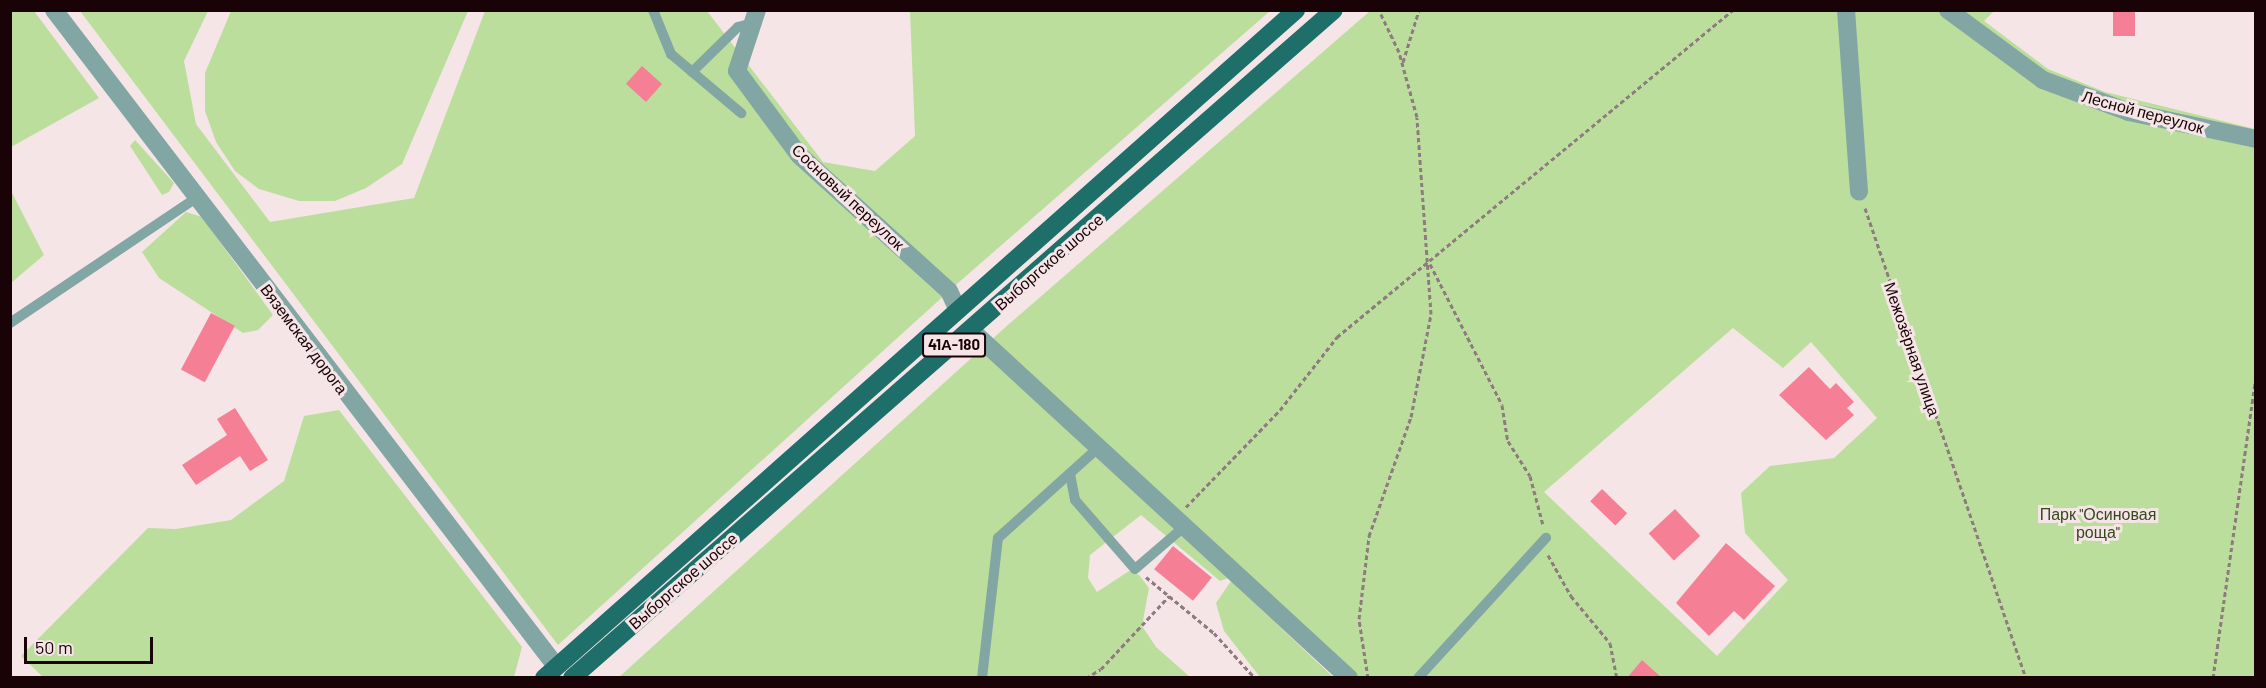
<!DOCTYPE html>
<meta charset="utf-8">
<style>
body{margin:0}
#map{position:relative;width:2266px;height:688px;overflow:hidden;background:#f5e5e6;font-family:Barlow,sans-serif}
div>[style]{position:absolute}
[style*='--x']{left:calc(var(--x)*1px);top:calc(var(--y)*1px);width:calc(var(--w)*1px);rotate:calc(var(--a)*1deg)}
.green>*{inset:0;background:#bcde9d}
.building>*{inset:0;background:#f57f94;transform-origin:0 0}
.path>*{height:3px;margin-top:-1.5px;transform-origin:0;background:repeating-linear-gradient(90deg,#8e7b7d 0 4.5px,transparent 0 7.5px)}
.service>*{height:10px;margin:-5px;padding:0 5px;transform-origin:5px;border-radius:5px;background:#82a6a3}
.minor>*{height:18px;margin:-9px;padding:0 9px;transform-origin:9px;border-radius:9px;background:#82a6a3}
.primary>*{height:18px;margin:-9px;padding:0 9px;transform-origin:9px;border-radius:9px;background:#1e6e6a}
span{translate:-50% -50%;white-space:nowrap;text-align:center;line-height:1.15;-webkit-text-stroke:6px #f5e5e6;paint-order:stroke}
.shield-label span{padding:2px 4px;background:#f5e5e6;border:2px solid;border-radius:4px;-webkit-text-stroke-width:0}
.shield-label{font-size:15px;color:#1a0307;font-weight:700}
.street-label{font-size:16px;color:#1a0307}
.park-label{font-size:16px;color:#34481e}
.frame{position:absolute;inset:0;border:12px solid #1a0307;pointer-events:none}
.scale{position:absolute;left:24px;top:637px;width:129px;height:27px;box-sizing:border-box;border:3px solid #1a0307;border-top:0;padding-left:8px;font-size:18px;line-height:21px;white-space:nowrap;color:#1a0307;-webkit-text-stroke:4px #f5e5e6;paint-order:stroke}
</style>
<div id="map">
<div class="green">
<div style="clip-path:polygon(11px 10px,34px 11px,99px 98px,11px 147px)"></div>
<div style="clip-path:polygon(80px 11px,208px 11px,184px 61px,196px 124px,270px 222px,414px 198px,485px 11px,707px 11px,823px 162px,875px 171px,915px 136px,910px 11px,1270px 11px,958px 283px,558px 645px)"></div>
<div style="clip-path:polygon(231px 11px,231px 10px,468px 11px,402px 164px,366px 188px,335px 201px,299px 201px,259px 189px,235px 171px,216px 142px,205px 111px,205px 73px)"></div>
<div style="clip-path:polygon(evenodd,1370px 11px,1994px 11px,1984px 21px,2048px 69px,2105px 92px,2255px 129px,2255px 677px,1356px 677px,1231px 577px,1220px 581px,1141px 515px,1090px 555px,1088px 578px,1097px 592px,1129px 571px,1139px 575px,1149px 588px,1142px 626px,1156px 647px,1190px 677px,618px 678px,1009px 324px,1370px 11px,1733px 328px,1783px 368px,1811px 342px,1877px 418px,1834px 458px,1770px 466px,1741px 493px,1745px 533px,1788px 580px,1717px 656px,1544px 492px,1733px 328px)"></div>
<div style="clip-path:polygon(135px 140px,174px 183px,169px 192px,162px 195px,130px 146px)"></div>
<div style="clip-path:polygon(11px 191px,44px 255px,11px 283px,10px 283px)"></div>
<div style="clip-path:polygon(186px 212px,202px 217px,273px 315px,258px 330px,243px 333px,159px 278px,142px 252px)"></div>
<div style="clip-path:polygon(339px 410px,522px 647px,514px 677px,44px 678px,21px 656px,148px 528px,176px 529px,231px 520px,284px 481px,304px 416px)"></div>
<div style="clip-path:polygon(1231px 581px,1333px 677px,1260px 677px,1224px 631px,1216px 603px)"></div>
</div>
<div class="building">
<div style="left:2113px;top:10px;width:22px;height:26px"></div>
<div style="left:642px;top:66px;width:27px;height:24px;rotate:42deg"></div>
<div style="left:211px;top:313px;width:27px;height:64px;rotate:28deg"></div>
<div style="clip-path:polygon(1809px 367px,1830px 389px,1836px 383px,1854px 402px,1847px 408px,1854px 415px,1826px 440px,1779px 395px)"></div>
<div style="clip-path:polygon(235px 408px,268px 460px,250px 471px,240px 456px,196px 485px,182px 465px,227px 435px,217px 419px)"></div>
<div style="left:1602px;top:489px;width:35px;height:17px;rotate:44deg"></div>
<div style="left:1675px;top:509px;width:37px;height:36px;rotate:47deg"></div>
<div style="clip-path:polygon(1726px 543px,1775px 586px,1744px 620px,1734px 611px,1709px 636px,1676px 603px)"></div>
<div style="left:1173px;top:546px;width:50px;height:30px;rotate:39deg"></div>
<div style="clip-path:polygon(1642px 660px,1662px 678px,1627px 678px)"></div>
</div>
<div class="path">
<div style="--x:1403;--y:62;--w:54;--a:-72.9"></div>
<div style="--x:1865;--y:208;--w:497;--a:71.1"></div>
<div style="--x:1430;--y:264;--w:158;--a:62.9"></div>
<div style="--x:1502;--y:405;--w:36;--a:81"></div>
<div style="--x:1508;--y:441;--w:41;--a:57.8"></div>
<div style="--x:1530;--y:476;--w:51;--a:75.1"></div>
<div style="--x:1186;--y:507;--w:135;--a:-45.9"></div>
<div style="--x:1280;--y:410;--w:93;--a:-52"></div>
<div style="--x:1337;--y:337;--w:514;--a:-39.55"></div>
<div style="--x:1548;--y:555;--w:47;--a:60.7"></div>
<div style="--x:1571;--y:596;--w:61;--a:50.3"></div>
<div style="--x:1610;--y:643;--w:36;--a:79"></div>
<div style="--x:1146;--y:577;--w:88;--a:39.5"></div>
<div style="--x:1214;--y:633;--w:61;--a:47.7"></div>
<div style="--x:1086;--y:678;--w:17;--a:-31"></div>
<div style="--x:1101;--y:669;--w:100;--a:-47"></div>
<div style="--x:1368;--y:678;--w:60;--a:-98.7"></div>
<div style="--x:1359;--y:619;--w:84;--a:-83.1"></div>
<div style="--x:1369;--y:536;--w:126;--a:-70.6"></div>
<div style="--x:1411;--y:417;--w:105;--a:-79"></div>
<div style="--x:1431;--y:314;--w:197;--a:-94.1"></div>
<div style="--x:1417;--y:117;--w:67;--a:-105.5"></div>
<div style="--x:1399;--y:52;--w:47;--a:-115.5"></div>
<div style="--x:2213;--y:678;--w:305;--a:-81.9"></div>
</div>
<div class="service">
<div style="--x:653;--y:10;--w:48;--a:67.8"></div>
<div style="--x:671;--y:54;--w:92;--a:40.1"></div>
<div style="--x:692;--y:72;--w:64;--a:-44.4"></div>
<div style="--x:738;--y:27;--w:16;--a:-15"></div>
<div style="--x:10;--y:323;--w:224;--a:-33.9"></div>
<div style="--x:1070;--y:474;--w:26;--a:79"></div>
<div style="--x:1075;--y:500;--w:91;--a:49"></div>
<div style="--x:1135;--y:569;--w:66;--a:-40.7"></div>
<div style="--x:982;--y:678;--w:141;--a:-83.5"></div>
<div style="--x:998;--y:538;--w:136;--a:-42"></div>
<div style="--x:1418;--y:678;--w:190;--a:-47.6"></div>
</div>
<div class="minor">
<div style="--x:54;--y:10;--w:826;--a:52.58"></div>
<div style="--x:757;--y:10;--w:64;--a:108.2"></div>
<div style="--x:737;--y:71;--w:104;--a:53.6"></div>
<div style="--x:799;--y:155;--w:202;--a:42.2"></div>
<div style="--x:949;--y:291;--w:21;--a:65"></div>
<div style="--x:1846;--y:10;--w:182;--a:85.9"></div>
<div style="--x:1948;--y:10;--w:118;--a:36.4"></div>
<div style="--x:2043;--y:80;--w:92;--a:20.4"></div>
<div style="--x:2129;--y:112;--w:130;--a:12"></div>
<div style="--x:971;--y:330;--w:514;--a:42.63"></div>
</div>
<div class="primary">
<div style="--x:544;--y:678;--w:1006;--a:-41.61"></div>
<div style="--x:572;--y:678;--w:1013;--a:-41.24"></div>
</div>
<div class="shield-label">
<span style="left:954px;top:345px">41А-180</span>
</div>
<div class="street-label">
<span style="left:2143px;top:112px;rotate:15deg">Лесной переулок</span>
<span style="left:848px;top:197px;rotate:43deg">Сосновый переулок</span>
<span style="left:1049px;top:262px;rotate:-41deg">Выборгское шоссе</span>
<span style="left:304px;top:339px;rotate:53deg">Вяземская дорога</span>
<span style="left:1912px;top:349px;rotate:71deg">Межозёрная улица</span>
<span style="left:683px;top:581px;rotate:-41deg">Выборгское шоссе</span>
</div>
<div class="park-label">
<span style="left:2098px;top:523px">Парк "Осиновая<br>роща"</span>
</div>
<div class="frame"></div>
<div class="scale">50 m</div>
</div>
